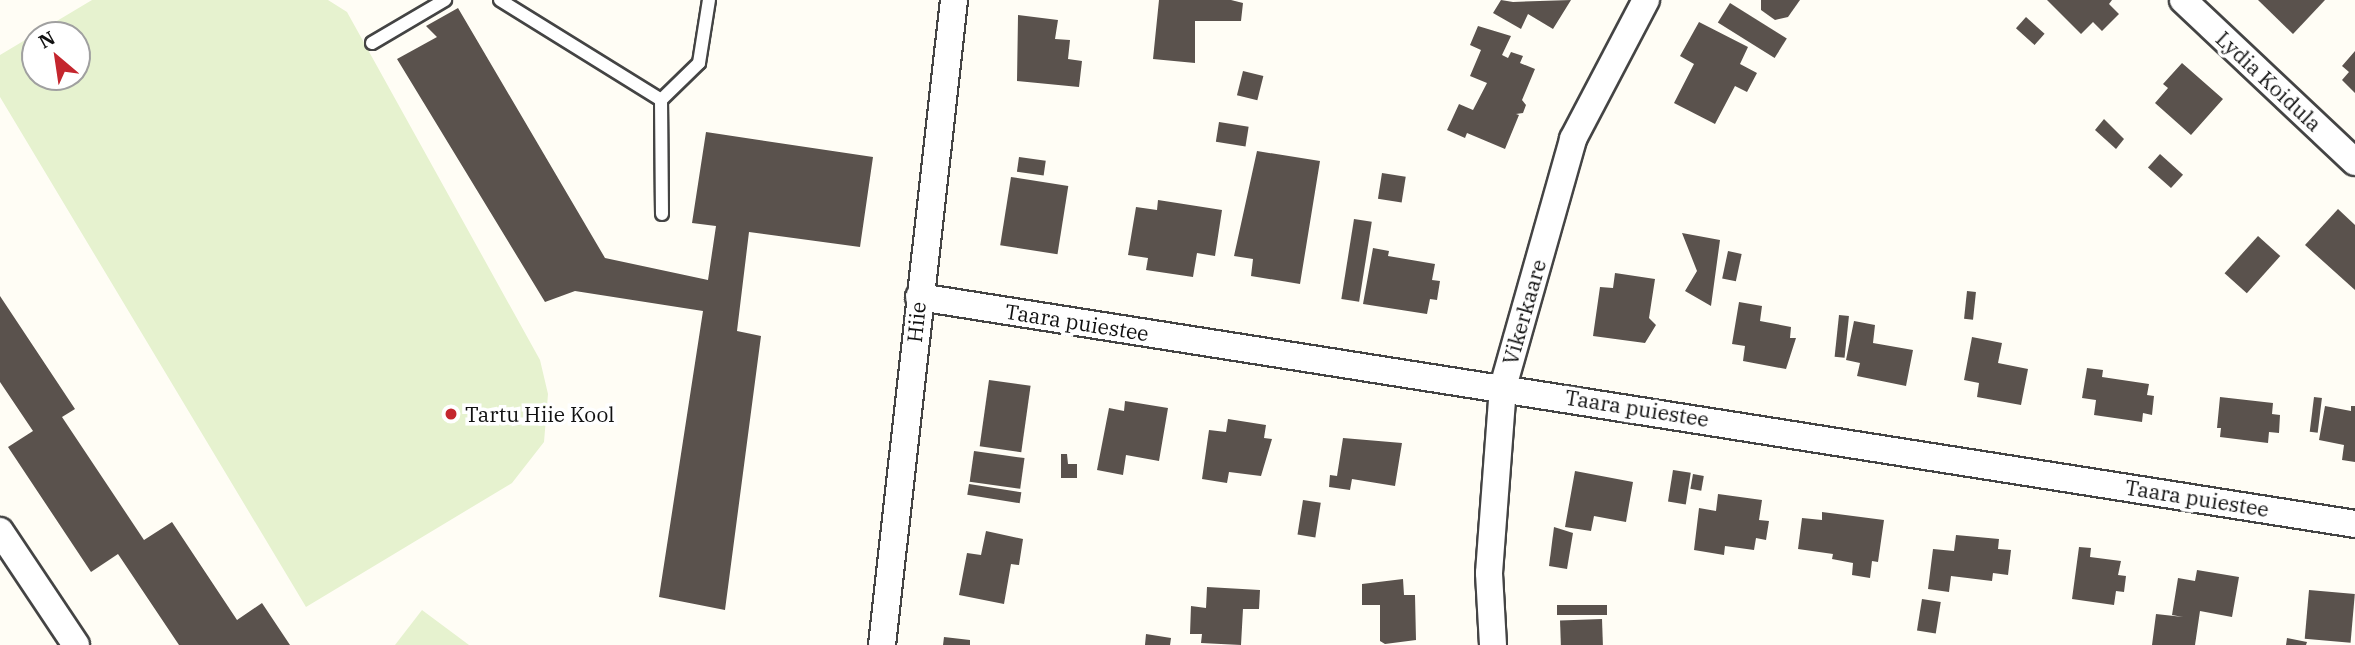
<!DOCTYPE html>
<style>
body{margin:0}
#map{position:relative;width:2355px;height:645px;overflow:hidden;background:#fffdf5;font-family:"IBM Plex Serif",serif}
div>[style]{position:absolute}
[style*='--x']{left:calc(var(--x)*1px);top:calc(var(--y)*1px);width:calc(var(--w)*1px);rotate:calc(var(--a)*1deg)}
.pitch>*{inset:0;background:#e6f2cf}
.building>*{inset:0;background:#5a524d;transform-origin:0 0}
.roads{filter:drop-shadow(2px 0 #444) drop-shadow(-2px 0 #444) drop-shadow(0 2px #444) drop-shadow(0 -2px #444)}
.service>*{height:12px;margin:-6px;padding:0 6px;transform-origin:6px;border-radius:6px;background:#fff}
.minor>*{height:26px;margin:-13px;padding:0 13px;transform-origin:13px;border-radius:13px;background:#fff}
.dots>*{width:19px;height:19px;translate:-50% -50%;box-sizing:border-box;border:4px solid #fff;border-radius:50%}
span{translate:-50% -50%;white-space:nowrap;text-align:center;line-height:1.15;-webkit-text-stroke:7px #fff;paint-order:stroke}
.street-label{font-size:21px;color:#111}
.poi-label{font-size:21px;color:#111}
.left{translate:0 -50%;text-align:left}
.north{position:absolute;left:21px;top:21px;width:70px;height:70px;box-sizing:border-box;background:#fff;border:2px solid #a0a0a0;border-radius:50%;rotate:331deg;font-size:19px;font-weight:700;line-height:28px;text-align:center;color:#111}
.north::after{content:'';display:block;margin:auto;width:24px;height:32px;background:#c4262e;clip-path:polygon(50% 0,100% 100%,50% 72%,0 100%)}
</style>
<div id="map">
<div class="pitch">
<div style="clip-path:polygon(evenodd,92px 0,328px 0,347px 12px,540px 360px,548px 394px,544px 442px,512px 483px,306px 607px,0 97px,0 55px,92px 0,35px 35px,77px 35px,77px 77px,35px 77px,35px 35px)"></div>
<div style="clip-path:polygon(422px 610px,469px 645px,395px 645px)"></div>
</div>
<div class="building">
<div style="clip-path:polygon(1159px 0,1231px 0,1243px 3px,1241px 21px,1195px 21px,1195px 63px,1153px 59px)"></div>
<div style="clip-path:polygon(1501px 0,1513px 2px,1571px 0,1553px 29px,1528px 14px,1521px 29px,1493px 13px)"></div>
<div style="clip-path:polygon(1761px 0,1800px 0,1788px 17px,1775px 20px,1761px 10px)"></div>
<div style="clip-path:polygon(2047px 0,2112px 0,2109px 4px,2119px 14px,2102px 31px,2093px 22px,2081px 34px)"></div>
<div style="clip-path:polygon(2258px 0,2325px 0,2293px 34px)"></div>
<div style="left:1730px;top:3px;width:67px;height:23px;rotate:32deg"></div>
<div style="clip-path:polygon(458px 8px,605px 258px,708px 280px,716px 226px,692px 223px,706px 132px,873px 157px,860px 247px,749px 232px,737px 331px,761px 336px,725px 610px,659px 597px,703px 311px,575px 291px,545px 302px,397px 59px,437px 37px,426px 26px)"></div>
<div style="clip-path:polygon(1018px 15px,1058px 20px,1055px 39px,1070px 40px,1068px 59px,1082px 61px,1079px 87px,1017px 81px)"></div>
<div style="left:2026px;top:17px;width:25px;height:15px;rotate:42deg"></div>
<div style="clip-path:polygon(1699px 22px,1748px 47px,1740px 64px,1757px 73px,1747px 92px,1735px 86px,1715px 124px,1674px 103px,1694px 64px,1680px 56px)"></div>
<div style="clip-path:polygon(1478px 26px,1511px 36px,1502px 55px,1508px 58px,1511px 52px,1523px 56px,1520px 63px,1535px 69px,1522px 100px,1526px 105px,1523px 113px,1516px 114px,1519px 115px,1505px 149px,1467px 133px,1465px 138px,1447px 130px,1459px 104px,1473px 110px,1487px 83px,1470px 76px,1481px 50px,1470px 45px)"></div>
<div style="clip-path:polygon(2355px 51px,2355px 93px,2342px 80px,2349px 72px,2342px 66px)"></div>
<div style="clip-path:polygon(2182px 63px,2223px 99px,2191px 135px,2155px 103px,2168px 88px,2163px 84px)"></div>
<div style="left:1243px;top:71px;width:21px;height:25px;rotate:14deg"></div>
<div style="clip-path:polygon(2104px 119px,2124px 139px,2116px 149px,2095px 130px)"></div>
<div style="left:1219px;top:122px;width:30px;height:20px;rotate:9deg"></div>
<div style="clip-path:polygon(1257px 151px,1320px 161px,1300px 284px,1251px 276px,1253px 259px,1234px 256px)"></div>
<div style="left:2160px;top:154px;width:31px;height:18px;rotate:42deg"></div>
<div style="left:1019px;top:157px;width:27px;height:15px;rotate:8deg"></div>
<div style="left:1382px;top:173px;width:24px;height:26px;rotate:9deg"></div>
<div style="left:1011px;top:177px;width:58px;height:69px;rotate:9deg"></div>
<div style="clip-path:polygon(1158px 200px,1222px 210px,1215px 256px,1197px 253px,1193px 277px,1146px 270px,1148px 258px,1128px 255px,1136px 207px,1157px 210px)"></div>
<div style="clip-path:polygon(2338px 209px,2355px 225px,2355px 290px,2305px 245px)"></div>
<div style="left:1354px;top:219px;width:18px;height:81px;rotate:9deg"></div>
<div style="clip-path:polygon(1682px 233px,1720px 240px,1711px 306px,1685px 291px,1697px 271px)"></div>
<div style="left:2258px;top:236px;width:30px;height:50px;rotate:42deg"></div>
<div style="clip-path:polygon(1373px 248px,1389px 251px,1388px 256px,1435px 264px,1432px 280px,1440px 281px,1437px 300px,1430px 299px,1427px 314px,1363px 304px)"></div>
<div style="left:1728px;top:251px;width:14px;height:28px;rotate:12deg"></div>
<div style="clip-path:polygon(1615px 273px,1655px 279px,1649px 318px,1656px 325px,1645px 343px,1593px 336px,1600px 287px,1613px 288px)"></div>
<div style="left:1967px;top:291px;width:9px;height:28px;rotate:6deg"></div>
<div style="clip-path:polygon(0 296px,75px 409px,62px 417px,144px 540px,172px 522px,237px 620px,262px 603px,290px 645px,179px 645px,118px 554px,91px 572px,8px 447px,33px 431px,0 382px)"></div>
<div style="clip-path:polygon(1739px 302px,1762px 306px,1760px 321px,1791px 327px,1790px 338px,1796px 338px,1786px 369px,1743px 361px,1745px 346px,1732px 344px)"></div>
<div style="left:1839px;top:315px;width:10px;height:42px;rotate:6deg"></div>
<div style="clip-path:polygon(1854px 321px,1875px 325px,1873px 343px,1913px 350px,1906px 386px,1857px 376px,1860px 363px,1846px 360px)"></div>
<div style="clip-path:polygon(1972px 337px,2002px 343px,1998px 363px,2028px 369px,2021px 405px,1977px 397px,1979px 383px,1964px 380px)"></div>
<div style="clip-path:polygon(2087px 368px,2103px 370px,2102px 377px,2149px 384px,2147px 395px,2154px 396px,2152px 415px,2143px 413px,2142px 422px,2094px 415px,2096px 400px,2082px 398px)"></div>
<div style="left:989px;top:380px;width:42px;height:67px;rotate:8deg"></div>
<div style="clip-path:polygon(2220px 397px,2273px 403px,2272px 414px,2280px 415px,2279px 433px,2269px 432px,2268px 443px,2220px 437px,2221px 428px,2217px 428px)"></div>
<div style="left:2314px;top:397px;width:8px;height:35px;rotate:7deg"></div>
<div style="clip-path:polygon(1125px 401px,1168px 408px,1159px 461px,1126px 455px,1123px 475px,1097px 470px,1109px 408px,1124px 411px)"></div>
<div style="clip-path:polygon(2325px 406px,2351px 411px,2351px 406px,2355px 406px,2355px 462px,2342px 460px,2344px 445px,2319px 440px)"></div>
<div style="clip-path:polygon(1228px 419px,1266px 425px,1264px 438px,1272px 439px,1261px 476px,1229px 472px,1227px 483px,1202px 479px,1209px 430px,1226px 432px)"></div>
<div style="clip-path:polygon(1343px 438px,1402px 443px,1395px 486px,1352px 479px,1350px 490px,1329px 487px,1330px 475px,1337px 476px)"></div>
<div style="left:974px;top:451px;width:51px;height:31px;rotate:8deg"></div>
<div style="clip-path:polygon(1061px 454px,1067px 454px,1068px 464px,1077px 464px,1077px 478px,1061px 478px)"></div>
<div style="left:1673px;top:470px;width:18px;height:32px;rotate:9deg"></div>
<div style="clip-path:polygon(1575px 471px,1633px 482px,1626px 522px,1594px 516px,1591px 531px,1565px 527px)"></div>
<div style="left:1693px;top:474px;width:11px;height:15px;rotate:10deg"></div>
<div style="left:969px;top:484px;width:53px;height:11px;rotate:9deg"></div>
<div style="clip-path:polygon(1718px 494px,1762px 500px,1759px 520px,1769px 521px,1766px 540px,1756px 538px,1754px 550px,1725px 546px,1724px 555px,1694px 550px,1699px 508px,1716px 511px)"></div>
<div style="left:1303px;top:500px;width:18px;height:35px;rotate:9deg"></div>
<div style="clip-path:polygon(1822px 512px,1884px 520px,1878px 562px,1872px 561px,1870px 578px,1852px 575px,1853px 563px,1832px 559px,1833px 554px,1798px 549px,1802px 518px,1822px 520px)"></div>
<div style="clip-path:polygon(1554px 527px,1573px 533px,1567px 569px,1549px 566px)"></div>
<div style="clip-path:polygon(986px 531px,1023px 539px,1019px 565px,1011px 564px,1004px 604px,959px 595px,967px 553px,981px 555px)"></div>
<div style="clip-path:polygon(1956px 535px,1999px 539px,1998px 549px,2011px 550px,2008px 575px,1993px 573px,1992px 581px,1951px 576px,1949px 592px,1928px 589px,1933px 549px,1954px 551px)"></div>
<div style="clip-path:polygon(2079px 547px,2091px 548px,2090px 557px,2121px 561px,2118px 575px,2126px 576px,2124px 592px,2116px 591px,2114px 605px,2072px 599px)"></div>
<div style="clip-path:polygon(2197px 570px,2239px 577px,2232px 617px,2200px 611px,2195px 645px,2152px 645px,2156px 614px,2183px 617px,2172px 615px,2178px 578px,2195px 581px)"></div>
<div style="clip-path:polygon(1403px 579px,1404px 595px,1415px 595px,1416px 640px,1385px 644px,1380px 641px,1380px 605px,1362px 605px,1362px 584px)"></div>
<div style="clip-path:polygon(1207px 587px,1260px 590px,1259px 609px,1243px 609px,1241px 645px,1201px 643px,1202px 634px,1190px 634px,1191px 606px,1206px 608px)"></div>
<div style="left:2309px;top:590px;width:46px;height:49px;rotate:5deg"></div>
<div style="left:1922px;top:599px;width:19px;height:32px;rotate:9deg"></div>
<div style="left:1557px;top:605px;width:50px;height:10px"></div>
<div style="left:1602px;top:619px;width:26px;height:42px;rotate:88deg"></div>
<div style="clip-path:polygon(1146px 634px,1171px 638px,1170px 645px,1145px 645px)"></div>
<div style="clip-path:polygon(944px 637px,970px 640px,970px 645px,943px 645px)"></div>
<div style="clip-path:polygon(2287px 638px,2307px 642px,2306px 645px,2286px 645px)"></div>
</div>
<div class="roads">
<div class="service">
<div style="--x:500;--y:0;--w:190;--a:31.8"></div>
<div style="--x:372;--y:43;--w:85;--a:-30.5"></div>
<div style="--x:662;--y:214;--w:114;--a:-90.5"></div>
<div style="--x:661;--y:100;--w:53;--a:-44.2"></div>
<div style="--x:699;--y:63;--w:64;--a:-81"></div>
</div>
<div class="minor">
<div style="--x:2183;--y:0;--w:236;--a:43.3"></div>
<div style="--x:919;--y:297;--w:1454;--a:8.98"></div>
<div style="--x:0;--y:531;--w:137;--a:56.3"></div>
<div style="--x:882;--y:645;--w:649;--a:-83.63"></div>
<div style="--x:1493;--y:645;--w:72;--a:-93.2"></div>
<div style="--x:1489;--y:573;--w:187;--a:-85.7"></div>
<div style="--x:1503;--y:387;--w:258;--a:-74.2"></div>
<div style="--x:1573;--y:139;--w:157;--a:-62.3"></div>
</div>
</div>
<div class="dots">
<div style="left:451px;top:414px;background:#c4262e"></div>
</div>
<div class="street-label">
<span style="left:2269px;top:81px;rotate:43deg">Lydia Koidula</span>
<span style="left:1524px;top:312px;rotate:-74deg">Vikerkaare</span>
<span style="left:916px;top:322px;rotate:-84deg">Hiie</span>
<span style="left:1077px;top:322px;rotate:9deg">Taara puiestee</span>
<span style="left:1637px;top:408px;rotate:9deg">Taara puiestee</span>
<span style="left:2197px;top:498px;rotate:9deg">Taara puiestee</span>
</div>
<div class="poi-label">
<span class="left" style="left:465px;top:414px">Tartu Hiie Kool</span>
</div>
<div class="north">N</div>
</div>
